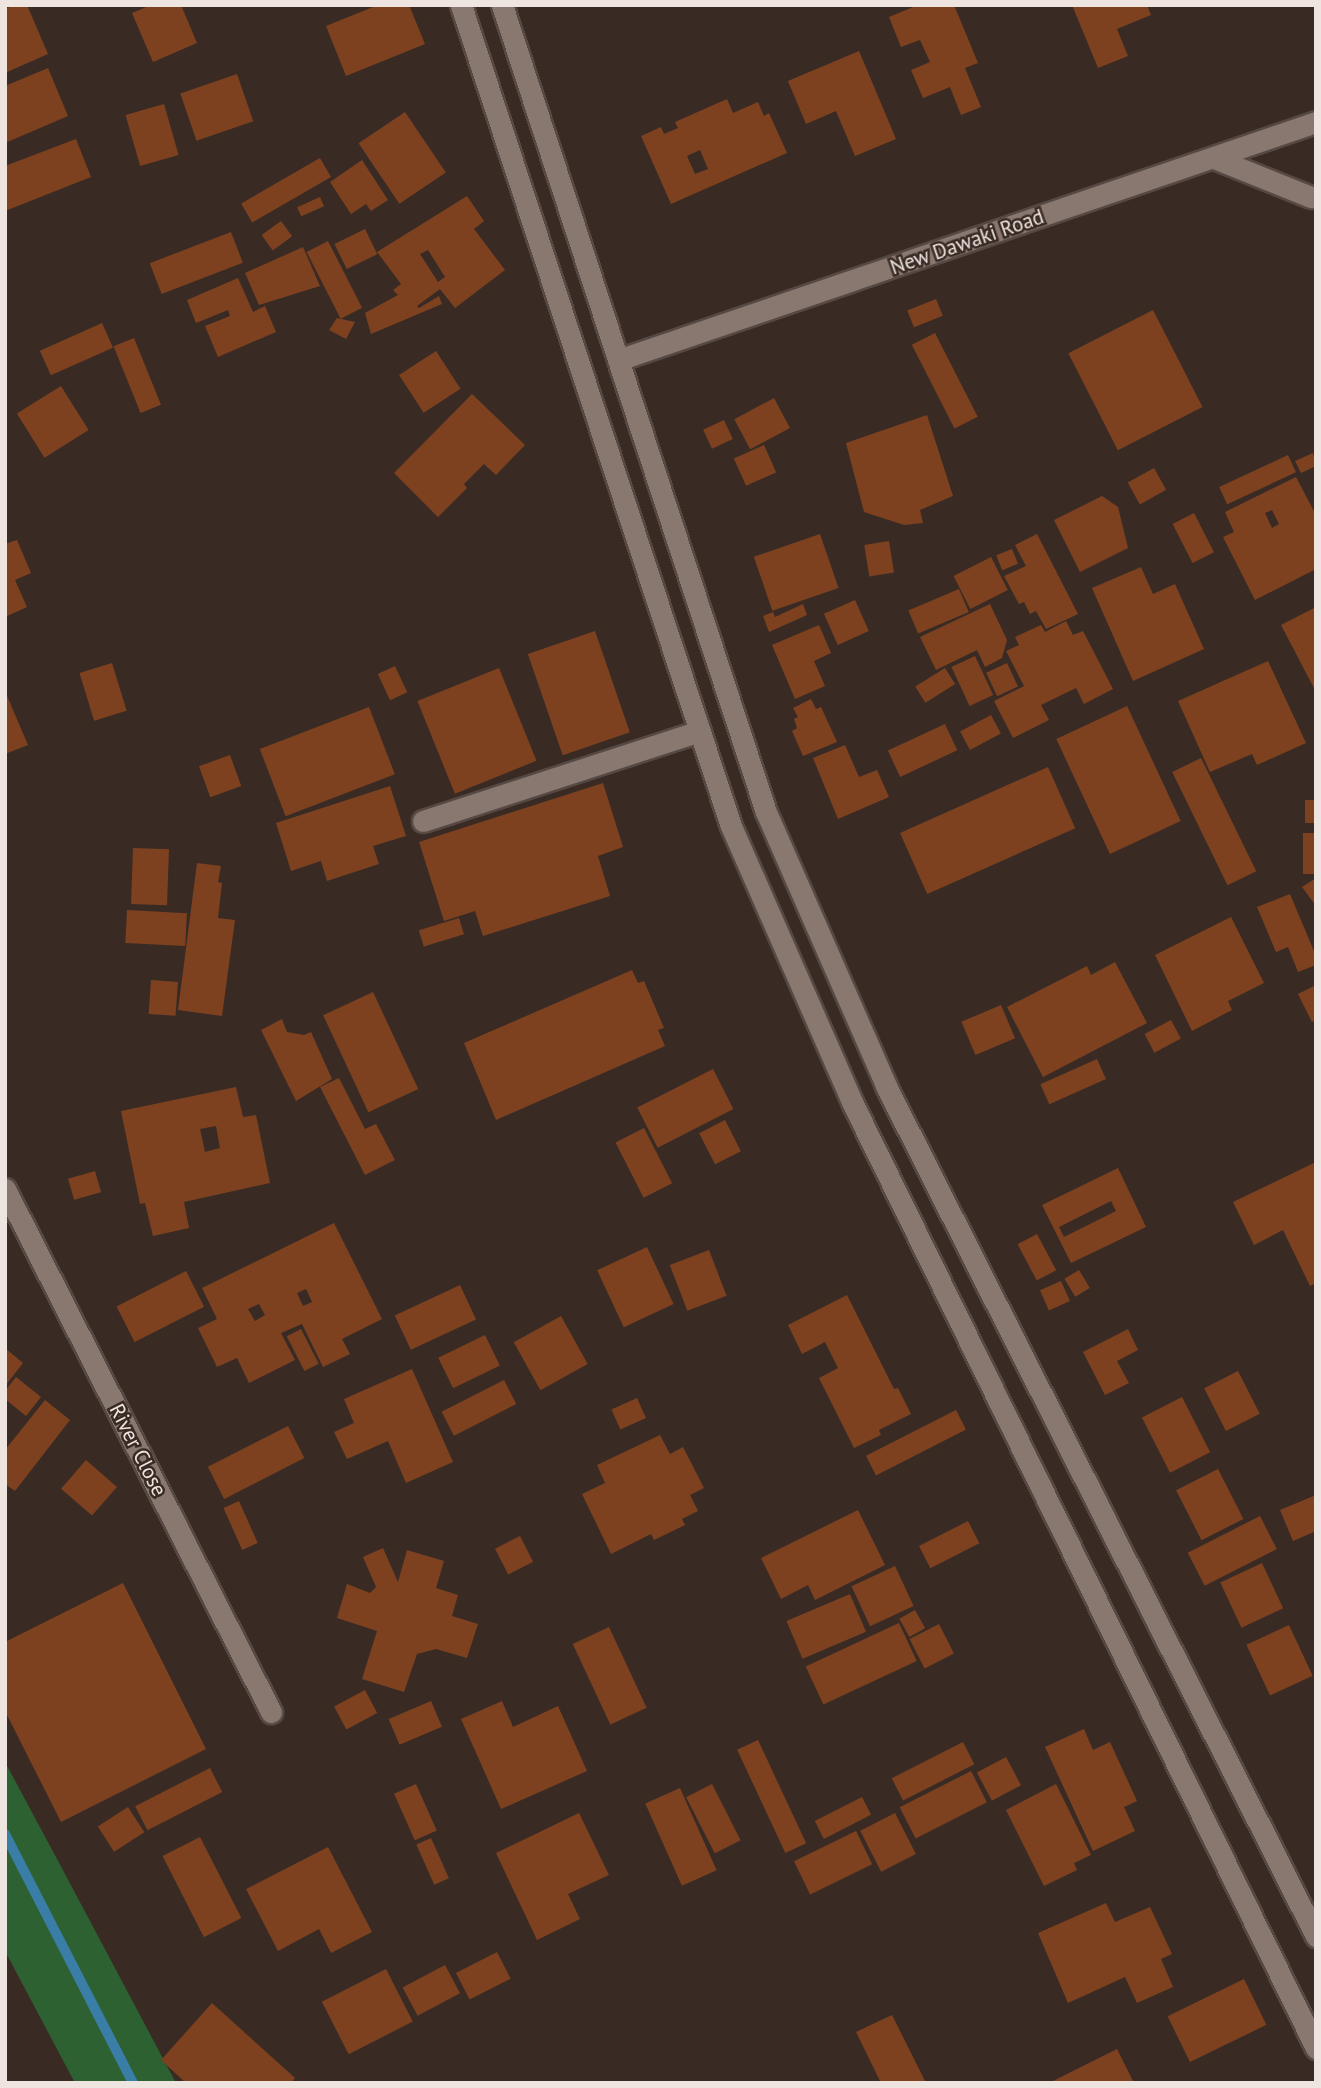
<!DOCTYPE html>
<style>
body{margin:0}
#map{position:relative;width:1321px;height:2088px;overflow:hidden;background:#392b24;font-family:"PT Sans",sans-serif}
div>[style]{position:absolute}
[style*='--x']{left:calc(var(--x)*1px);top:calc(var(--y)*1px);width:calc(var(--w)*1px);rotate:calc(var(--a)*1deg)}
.forest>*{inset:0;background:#2e6131}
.stream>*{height:10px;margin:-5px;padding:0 5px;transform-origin:5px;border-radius:5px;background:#3a7da7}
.building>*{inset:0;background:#7d4120;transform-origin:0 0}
.roads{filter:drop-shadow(2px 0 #564944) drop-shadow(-2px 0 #564944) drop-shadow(0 2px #564944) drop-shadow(0 -2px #564944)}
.minor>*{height:21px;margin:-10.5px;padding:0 10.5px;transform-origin:10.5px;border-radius:10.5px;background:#897870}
span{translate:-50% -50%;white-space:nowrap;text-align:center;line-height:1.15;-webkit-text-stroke:5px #392b24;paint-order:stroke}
.street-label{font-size:21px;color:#eee4e0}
.frame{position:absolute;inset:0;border:7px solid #eee4e0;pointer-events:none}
</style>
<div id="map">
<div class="forest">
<div style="clip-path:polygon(5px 1762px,65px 1874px,176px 2083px,75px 2083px,5px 1951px)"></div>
</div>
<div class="stream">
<div style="--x:5;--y:1834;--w:280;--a:62.8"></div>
</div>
<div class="building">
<div style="clip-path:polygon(14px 5px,27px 5px,48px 54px,5px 73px,5px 9px)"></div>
<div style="clip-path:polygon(151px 5px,181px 5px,197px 43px,153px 62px,132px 13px)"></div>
<div style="clip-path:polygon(378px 5px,409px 5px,425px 44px,346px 76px,326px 26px)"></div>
<div style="clip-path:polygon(918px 5px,954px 5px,978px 63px,965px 68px,981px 107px,961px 115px,950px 87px,923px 98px,911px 70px,930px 62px,920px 40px,901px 47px,889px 17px)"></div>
<div style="clip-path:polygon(1072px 5px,1147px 5px,1151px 15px,1117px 29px,1128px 56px,1098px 68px)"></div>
<div style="clip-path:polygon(859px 51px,896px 139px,855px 156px,836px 111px,806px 124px,788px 81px)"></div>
<div style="clip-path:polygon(48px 68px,68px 116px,5px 143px,5px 86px)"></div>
<div style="left:237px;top:74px;width:50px;height:60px;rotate:71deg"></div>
<div style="clip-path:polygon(evenodd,727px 99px,733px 113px,758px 102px,764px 116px,769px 113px,787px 153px,671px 204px,641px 136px,661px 127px,664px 134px,678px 128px,675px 122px,727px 99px,700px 150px,708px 169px,695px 174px,687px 156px,700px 150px)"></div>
<div style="left:164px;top:104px;width:53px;height:40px;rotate:74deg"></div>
<div style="left:405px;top:112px;width:73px;height:56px;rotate:56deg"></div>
<div style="clip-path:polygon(76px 139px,91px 177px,5px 211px,5px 166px)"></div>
<div style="left:320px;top:158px;width:22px;height:91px;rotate:60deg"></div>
<div style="clip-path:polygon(362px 160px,388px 200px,371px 211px,366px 204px,351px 214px,330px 182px)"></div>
<div style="clip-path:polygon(evenodd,467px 196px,484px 221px,474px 229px,505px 270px,455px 308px,440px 289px,417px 306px,419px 308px,439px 296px,442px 304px,371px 334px,365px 313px,398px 295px,393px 290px,401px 284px,377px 252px,467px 196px,428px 250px,445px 277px,438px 282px,420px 254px,428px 250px)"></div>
<div style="left:320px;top:197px;width:10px;height:25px;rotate:66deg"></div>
<div style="left:281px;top:221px;width:19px;height:24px;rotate:54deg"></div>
<div style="left:365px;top:229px;width:28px;height:34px;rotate:64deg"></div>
<div style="left:231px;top:232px;width:33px;height:87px;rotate:69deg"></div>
<div style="left:328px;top:241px;width:75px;height:24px;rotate:63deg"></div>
<div style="clip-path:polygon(303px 247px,320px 286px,259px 305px,245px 273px)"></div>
<div style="clip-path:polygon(238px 278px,253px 312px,265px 306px,276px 332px,218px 357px,205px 326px,230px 316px,228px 310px,196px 323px,187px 300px)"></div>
<div style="left:936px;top:299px;width:18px;height:31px;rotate:68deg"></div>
<div style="left:1153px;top:310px;width:109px;height:95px;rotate:63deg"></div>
<div style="clip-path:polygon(337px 318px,355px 322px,346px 339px,329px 330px)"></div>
<div style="left:102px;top:323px;width:27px;height:68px;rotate:66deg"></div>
<div style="left:935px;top:333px;width:94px;height:26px;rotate:63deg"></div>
<div style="left:134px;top:338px;width:72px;height:22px;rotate:68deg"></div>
<div style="left:436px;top:351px;width:45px;height:44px;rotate:57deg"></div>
<div style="left:61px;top:386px;width:52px;height:52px;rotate:58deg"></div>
<div style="clip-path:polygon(472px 394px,525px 445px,496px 475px,484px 464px,464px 484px,467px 488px,438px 517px,394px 473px)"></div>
<div style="left:774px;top:398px;width:34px;height:45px;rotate:62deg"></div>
<div style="clip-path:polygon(927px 415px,953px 496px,920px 510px,923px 523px,904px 525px,864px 512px,846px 443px)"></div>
<div style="left:724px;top:420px;width:21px;height:23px;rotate:65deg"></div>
<div style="left:764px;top:445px;width:30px;height:33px;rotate:66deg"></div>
<div style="clip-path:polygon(1313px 453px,1316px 466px,1301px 473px,1295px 461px)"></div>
<div style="left:1288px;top:455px;width:19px;height:76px;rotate:65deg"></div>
<div style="left:1154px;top:468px;width:25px;height:30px;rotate:61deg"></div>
<div style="clip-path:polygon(evenodd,1296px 477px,1316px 515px,1316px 569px,1255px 600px,1223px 537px,1234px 532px,1225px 512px,1296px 477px,1272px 510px,1279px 524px,1272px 528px,1265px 513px,1272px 510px)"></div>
<div style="clip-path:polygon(1102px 496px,1118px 507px,1128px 548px,1080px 572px,1054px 520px)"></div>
<div style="left:1194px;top:513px;width:44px;height:24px;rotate:63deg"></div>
<div style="left:820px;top:534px;width:57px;height:70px;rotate:71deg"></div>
<div style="clip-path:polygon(1037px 534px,1078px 614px,1046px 629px,1036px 611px,1030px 614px,1024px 602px,1019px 604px,1004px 576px,1026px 566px,1015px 545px)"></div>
<div style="clip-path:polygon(17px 540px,31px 573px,15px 580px,27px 607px,5px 617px,5px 544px)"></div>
<div style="left:889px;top:541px;width:32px;height:25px;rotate:81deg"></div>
<div style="left:1012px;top:549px;width:16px;height:17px;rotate:68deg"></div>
<div style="left:991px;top:557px;width:37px;height:42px;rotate:63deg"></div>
<div style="clip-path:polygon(1141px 567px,1153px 594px,1175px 584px,1204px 649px,1133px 681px,1092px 588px)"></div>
<div style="left:959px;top:589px;width:25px;height:55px;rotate:67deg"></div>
<div style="left:855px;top:600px;width:34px;height:34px;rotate:66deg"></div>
<div style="clip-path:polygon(803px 604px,807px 615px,769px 632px,763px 616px,773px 612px,775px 617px)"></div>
<div style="clip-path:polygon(990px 604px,1007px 640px,1002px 658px,985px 667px,977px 650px,936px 670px,920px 637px)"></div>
<div style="clip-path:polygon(1316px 607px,1316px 692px,1281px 625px)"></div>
<div style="clip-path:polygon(1066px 621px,1073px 635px,1083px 631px,1113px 689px,1084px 704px,1076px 688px,1041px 705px,1049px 720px,1013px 738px,994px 701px,1024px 686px,1006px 651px,1019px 645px,1015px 637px,1041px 625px,1045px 632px)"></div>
<div style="clip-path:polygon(819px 625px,831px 653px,814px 661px,825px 686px,795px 699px,772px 645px)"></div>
<div style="left:595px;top:631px;width:107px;height:71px;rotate:71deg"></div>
<div style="left:975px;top:656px;width:43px;height:26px;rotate:65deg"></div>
<div style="clip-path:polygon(1268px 661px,1306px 743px,1257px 765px,1252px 754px,1210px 772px,1178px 701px)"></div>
<div style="left:112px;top:663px;width:50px;height:34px;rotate:73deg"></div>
<div style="left:1007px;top:663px;width:26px;height:23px;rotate:65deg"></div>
<div style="left:395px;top:666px;width:29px;height:19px;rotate:65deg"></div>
<div style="left:499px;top:668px;width:100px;height:88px;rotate:68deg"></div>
<div style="left:945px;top:668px;width:19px;height:35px;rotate:58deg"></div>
<div style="clip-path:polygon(5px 691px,28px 745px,5px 754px)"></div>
<div style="clip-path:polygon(811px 699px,816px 709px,821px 707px,837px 742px,803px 756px,792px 731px,797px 728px,794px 719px,798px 717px,793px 708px)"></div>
<div style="left:1127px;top:706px;width:127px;height:78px;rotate:65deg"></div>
<div style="left:369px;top:707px;width:72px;height:117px;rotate:69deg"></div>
<div style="left:991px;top:715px;width:21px;height:35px;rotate:62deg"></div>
<div style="left:945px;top:724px;width:29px;height:63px;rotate:65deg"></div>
<div style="clip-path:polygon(845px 745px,859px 777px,877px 770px,889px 797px,838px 819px,813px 758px)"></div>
<div style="left:230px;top:755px;width:33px;height:33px;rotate:70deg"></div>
<div style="left:1201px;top:758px;width:126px;height:32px;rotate:64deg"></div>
<div style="left:1048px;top:767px;width:67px;height:162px;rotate:66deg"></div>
<div style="clip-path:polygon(603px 783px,623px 847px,598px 856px,610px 896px,483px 936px,475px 911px,444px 921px,419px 842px)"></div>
<div style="clip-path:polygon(390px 786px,406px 836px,373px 846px,379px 864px,327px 881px,321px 861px,291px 871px,276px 823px)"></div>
<div style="left:1305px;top:800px;width:11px;height:23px"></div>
<div style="left:1303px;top:833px;width:13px;height:41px"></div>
<div style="left:133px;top:848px;width:36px;height:56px;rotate:2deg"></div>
<div style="clip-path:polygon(197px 863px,221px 866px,218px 882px,222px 883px,218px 918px,235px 920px,222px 1016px,178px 1010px)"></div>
<div style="clip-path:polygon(1316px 878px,1316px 906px,1302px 887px)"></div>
<div style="clip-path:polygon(1290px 894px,1316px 956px,1316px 965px,1298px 972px,1288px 947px,1276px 952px,1257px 907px)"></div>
<div style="left:127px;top:910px;width:60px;height:33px;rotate:3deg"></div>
<div style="clip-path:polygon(1231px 917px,1264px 983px,1228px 1001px,1232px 1010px,1192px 1031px,1155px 955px)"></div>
<div style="left:459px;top:918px;width:17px;height:42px;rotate:73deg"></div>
<div style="clip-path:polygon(1115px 962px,1147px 1023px,1043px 1077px,1007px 1007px,1087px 966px,1091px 975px)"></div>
<div style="clip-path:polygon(632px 970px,638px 983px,644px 981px,664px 1028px,658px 1030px,665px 1046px,496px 1120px,464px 1043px)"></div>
<div style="left:151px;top:980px;width:27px;height:34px;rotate:4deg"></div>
<div style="clip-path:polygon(1316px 985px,1316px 1020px,1312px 1022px,1298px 994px)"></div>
<div style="left:373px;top:992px;width:107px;height:55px;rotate:65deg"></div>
<div style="left:1001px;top:1005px;width:36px;height:43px;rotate:67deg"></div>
<div style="clip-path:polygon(282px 1019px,287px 1032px,304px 1035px,311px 1032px,332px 1079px,296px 1101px,261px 1030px)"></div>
<div style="left:1171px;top:1020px;width:21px;height:30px;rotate:62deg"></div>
<div style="left:1097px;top:1059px;width:22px;height:62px;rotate:66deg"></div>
<div style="left:713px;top:1069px;width:45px;height:85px;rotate:63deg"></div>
<div style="clip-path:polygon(339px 1078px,365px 1129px,376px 1124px,395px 1160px,365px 1175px,320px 1087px)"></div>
<div style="clip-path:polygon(evenodd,236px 1087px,243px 1117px,256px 1115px,270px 1183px,184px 1202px,189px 1228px,153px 1236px,145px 1203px,140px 1204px,121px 1111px,236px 1087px,216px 1126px,220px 1148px,205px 1152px,200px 1129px,216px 1126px)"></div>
<div style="left:725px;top:1120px;width:35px;height:29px;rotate:63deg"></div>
<div style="left:644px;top:1128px;width:62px;height:32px;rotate:63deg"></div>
<div style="clip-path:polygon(1316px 1162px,1316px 1283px,1310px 1286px,1283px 1230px,1254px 1245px,1233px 1202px)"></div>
<div style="clip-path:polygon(evenodd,1118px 1168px,1146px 1227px,1071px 1263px,1042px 1205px,1118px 1168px,1111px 1201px,1116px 1211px,1064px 1237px,1059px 1227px,1111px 1201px)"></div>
<div style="left:95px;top:1171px;width:22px;height:28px;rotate:74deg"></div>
<div style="clip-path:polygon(evenodd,334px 1223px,382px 1319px,342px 1339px,350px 1354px,323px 1367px,302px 1324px,281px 1333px,295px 1360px,249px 1383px,237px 1358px,217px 1367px,198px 1328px,217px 1319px,202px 1288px,334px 1223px,306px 1289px,312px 1302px,303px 1306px,297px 1293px,306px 1289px,334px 1223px,259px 1304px,265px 1315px,255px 1321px,248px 1309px,259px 1304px)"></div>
<div style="left:1037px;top:1234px;width:41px;height:22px;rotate:62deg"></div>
<div style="left:647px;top:1247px;width:63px;height:55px;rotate:65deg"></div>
<div style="left:709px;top:1250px;width:49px;height:42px;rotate:69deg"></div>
<div style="left:1079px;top:1270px;width:21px;height:17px;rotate:59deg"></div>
<div style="left:186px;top:1271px;width:40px;height:78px;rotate:63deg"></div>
<div style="left:1061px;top:1281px;width:22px;height:23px;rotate:66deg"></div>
<div style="left:460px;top:1285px;width:38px;height:72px;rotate:65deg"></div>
<div style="clip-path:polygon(847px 1295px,894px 1389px,898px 1388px,911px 1414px,879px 1430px,881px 1435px,854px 1448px,819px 1378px,838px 1368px,825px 1342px,802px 1354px,788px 1325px)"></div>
<div style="left:561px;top:1316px;width:55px;height:54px;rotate:61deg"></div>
<div style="left:301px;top:1329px;width:39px;height:16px;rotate:63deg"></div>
<div style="clip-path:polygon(1128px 1329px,1138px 1350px,1117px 1361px,1129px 1383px,1105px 1395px,1083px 1352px)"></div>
<div style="left:485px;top:1335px;width:34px;height:52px;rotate:64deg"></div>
<div style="clip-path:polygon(5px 1348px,23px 1363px,5px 1386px)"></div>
<div style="clip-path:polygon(412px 1369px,453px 1462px,406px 1483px,388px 1441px,347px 1459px,334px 1432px,354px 1423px,344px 1399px)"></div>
<div style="left:1238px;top:1371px;width:48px;height:38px;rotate:63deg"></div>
<div style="clip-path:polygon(16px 1377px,41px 1397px,26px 1416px,5px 1399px,5px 1391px)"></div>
<div style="left:504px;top:1380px;width:27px;height:70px;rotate:63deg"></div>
<div style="left:1182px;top:1397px;width:62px;height:45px;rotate:63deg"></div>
<div style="left:637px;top:1398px;width:22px;height:28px;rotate:66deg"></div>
<div style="clip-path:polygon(45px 1400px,70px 1420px,15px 1491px,5px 1484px,5px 1450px)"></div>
<div style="left:956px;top:1410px;width:22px;height:101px;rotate:63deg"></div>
<div style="left:288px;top:1426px;width:36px;height:90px;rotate:63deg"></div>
<div style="clip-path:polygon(660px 1435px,670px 1454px,683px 1447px,704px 1488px,690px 1495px,698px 1511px,682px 1519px,685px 1525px,654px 1540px,651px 1534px,611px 1554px,582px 1494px,605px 1483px,597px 1465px)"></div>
<div style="left:86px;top:1460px;width:41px;height:38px;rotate:41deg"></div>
<div style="left:1218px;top:1469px;width:56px;height:47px;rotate:63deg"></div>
<div style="clip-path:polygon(1316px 1495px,1316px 1531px,1293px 1541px,1280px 1510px)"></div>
<div style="left:239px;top:1501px;width:46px;height:17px;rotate:66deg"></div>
<div style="clip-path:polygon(858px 1510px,885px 1565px,815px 1600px,808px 1585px,781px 1599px,761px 1558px)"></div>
<div style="left:1260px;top:1516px;width:37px;height:81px;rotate:63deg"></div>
<div style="left:968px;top:1521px;width:25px;height:55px;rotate:63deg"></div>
<div style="left:520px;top:1536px;width:29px;height:28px;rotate:63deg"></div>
<div style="clip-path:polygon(383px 1548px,398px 1582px,407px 1550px,444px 1561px,436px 1588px,458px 1595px,452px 1616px,478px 1624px,467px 1658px,436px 1649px,417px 1654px,404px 1692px,362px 1679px,377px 1631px,337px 1618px,347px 1584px,370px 1593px,376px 1587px,363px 1557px)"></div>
<div style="left:1262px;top:1563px;width:50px;height:46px;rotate:65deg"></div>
<div style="left:895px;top:1566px;width:44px;height:48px;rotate:65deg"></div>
<div style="clip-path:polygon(123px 1583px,206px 1749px,61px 1822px,5px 1711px,5px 1642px)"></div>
<div style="left:850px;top:1594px;width:41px;height:69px;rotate:67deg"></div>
<div style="left:915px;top:1610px;width:21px;height:18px;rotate:61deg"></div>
<div style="left:899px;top:1623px;width:42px;height:103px;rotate:65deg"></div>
<div style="left:939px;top:1624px;width:33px;height:33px;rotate:63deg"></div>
<div style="left:1289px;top:1625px;width:56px;height:47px;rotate:65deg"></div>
<div style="left:609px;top:1627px;width:89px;height:40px;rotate:65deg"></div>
<div style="left:365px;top:1690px;width:26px;height:35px;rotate:62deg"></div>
<div style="left:431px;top:1701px;width:28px;height:46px;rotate:67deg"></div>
<div style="clip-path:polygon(502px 1701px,513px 1727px,558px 1706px,587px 1771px,501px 1809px,461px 1719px)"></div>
<div style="clip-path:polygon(1084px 1729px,1093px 1750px,1110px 1742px,1137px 1801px,1124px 1807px,1135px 1831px,1093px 1851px,1045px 1747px)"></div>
<div style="left:758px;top:1740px;width:114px;height:23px;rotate:65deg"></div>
<div style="left:963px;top:1742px;width:25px;height:80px;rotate:63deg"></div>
<div style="left:1006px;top:1757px;width:32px;height:33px;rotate:62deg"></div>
<div style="left:210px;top:1768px;width:27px;height:84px;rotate:63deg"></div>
<div style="left:971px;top:1771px;width:35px;height:80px;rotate:63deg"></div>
<div style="left:416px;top:1784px;width:51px;height:24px;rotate:66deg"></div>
<div style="left:712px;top:1784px;width:63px;height:29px;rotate:63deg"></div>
<div style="clip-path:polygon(1056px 1784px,1091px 1855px,1074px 1863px,1077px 1870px,1044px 1886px,1006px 1810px)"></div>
<div style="left:680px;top:1788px;width:90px;height:38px;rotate:66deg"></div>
<div style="left:862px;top:1797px;width:20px;height:53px;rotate:63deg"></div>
<div style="left:128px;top:1807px;width:30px;height:36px;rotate:57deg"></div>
<div style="clip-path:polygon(579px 1813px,609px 1875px,568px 1894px,580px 1919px,537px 1940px,496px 1853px)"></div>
<div style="left:895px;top:1813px;width:46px;height:39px;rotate:63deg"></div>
<div style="left:856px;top:1831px;width:37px;height:69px;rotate:64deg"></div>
<div style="left:200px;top:1837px;width:91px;height:42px;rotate:63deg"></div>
<div style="left:431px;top:1838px;width:44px;height:16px;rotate:66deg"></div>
<div style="clip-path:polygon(328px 1847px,372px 1932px,331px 1953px,319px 1929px,278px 1951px,246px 1889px)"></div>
<div style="clip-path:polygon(1106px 1903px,1115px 1922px,1150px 1907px,1172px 1954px,1161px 1959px,1173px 1987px,1137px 2003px,1125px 1977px,1068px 2003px,1038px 1933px)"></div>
<div style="left:497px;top:1952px;width:30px;height:46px;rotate:63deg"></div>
<div style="left:445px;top:1965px;width:32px;height:48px;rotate:62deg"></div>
<div style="left:386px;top:1969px;width:59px;height:72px;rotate:63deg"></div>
<div style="left:1244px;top:1979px;width:51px;height:85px;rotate:64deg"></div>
<div style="clip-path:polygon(212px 2003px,295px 2078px,291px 2083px,186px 2083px,161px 2060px)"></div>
<div style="clip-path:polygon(892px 2015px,926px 2083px,881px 2083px,856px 2032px)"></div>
<div style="clip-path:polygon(1117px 2049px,1134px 2083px,1049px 2083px)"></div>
</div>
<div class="roads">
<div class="minor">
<div style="--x:461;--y:5;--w:864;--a:71.8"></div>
<div style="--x:731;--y:826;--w:301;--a:66.3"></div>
<div style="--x:852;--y:1102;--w:1054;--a:63.87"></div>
<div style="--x:502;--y:5;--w:849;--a:71.89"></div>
<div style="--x:766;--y:812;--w:299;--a:66.3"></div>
<div style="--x:886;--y:1086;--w:953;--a:63.17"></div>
<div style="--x:1214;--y:158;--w:105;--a:21.9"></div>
<div style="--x:618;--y:360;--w:737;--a:-18.83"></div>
<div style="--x:423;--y:821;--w:291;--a:-18"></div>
<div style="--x:5;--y:1189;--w:587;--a:63.04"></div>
</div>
</div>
<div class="street-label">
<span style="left:967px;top:242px;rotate:-19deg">New Dawaki Road</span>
<span style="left:138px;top:1450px;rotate:63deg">River Close</span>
</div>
<div class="frame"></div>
</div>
